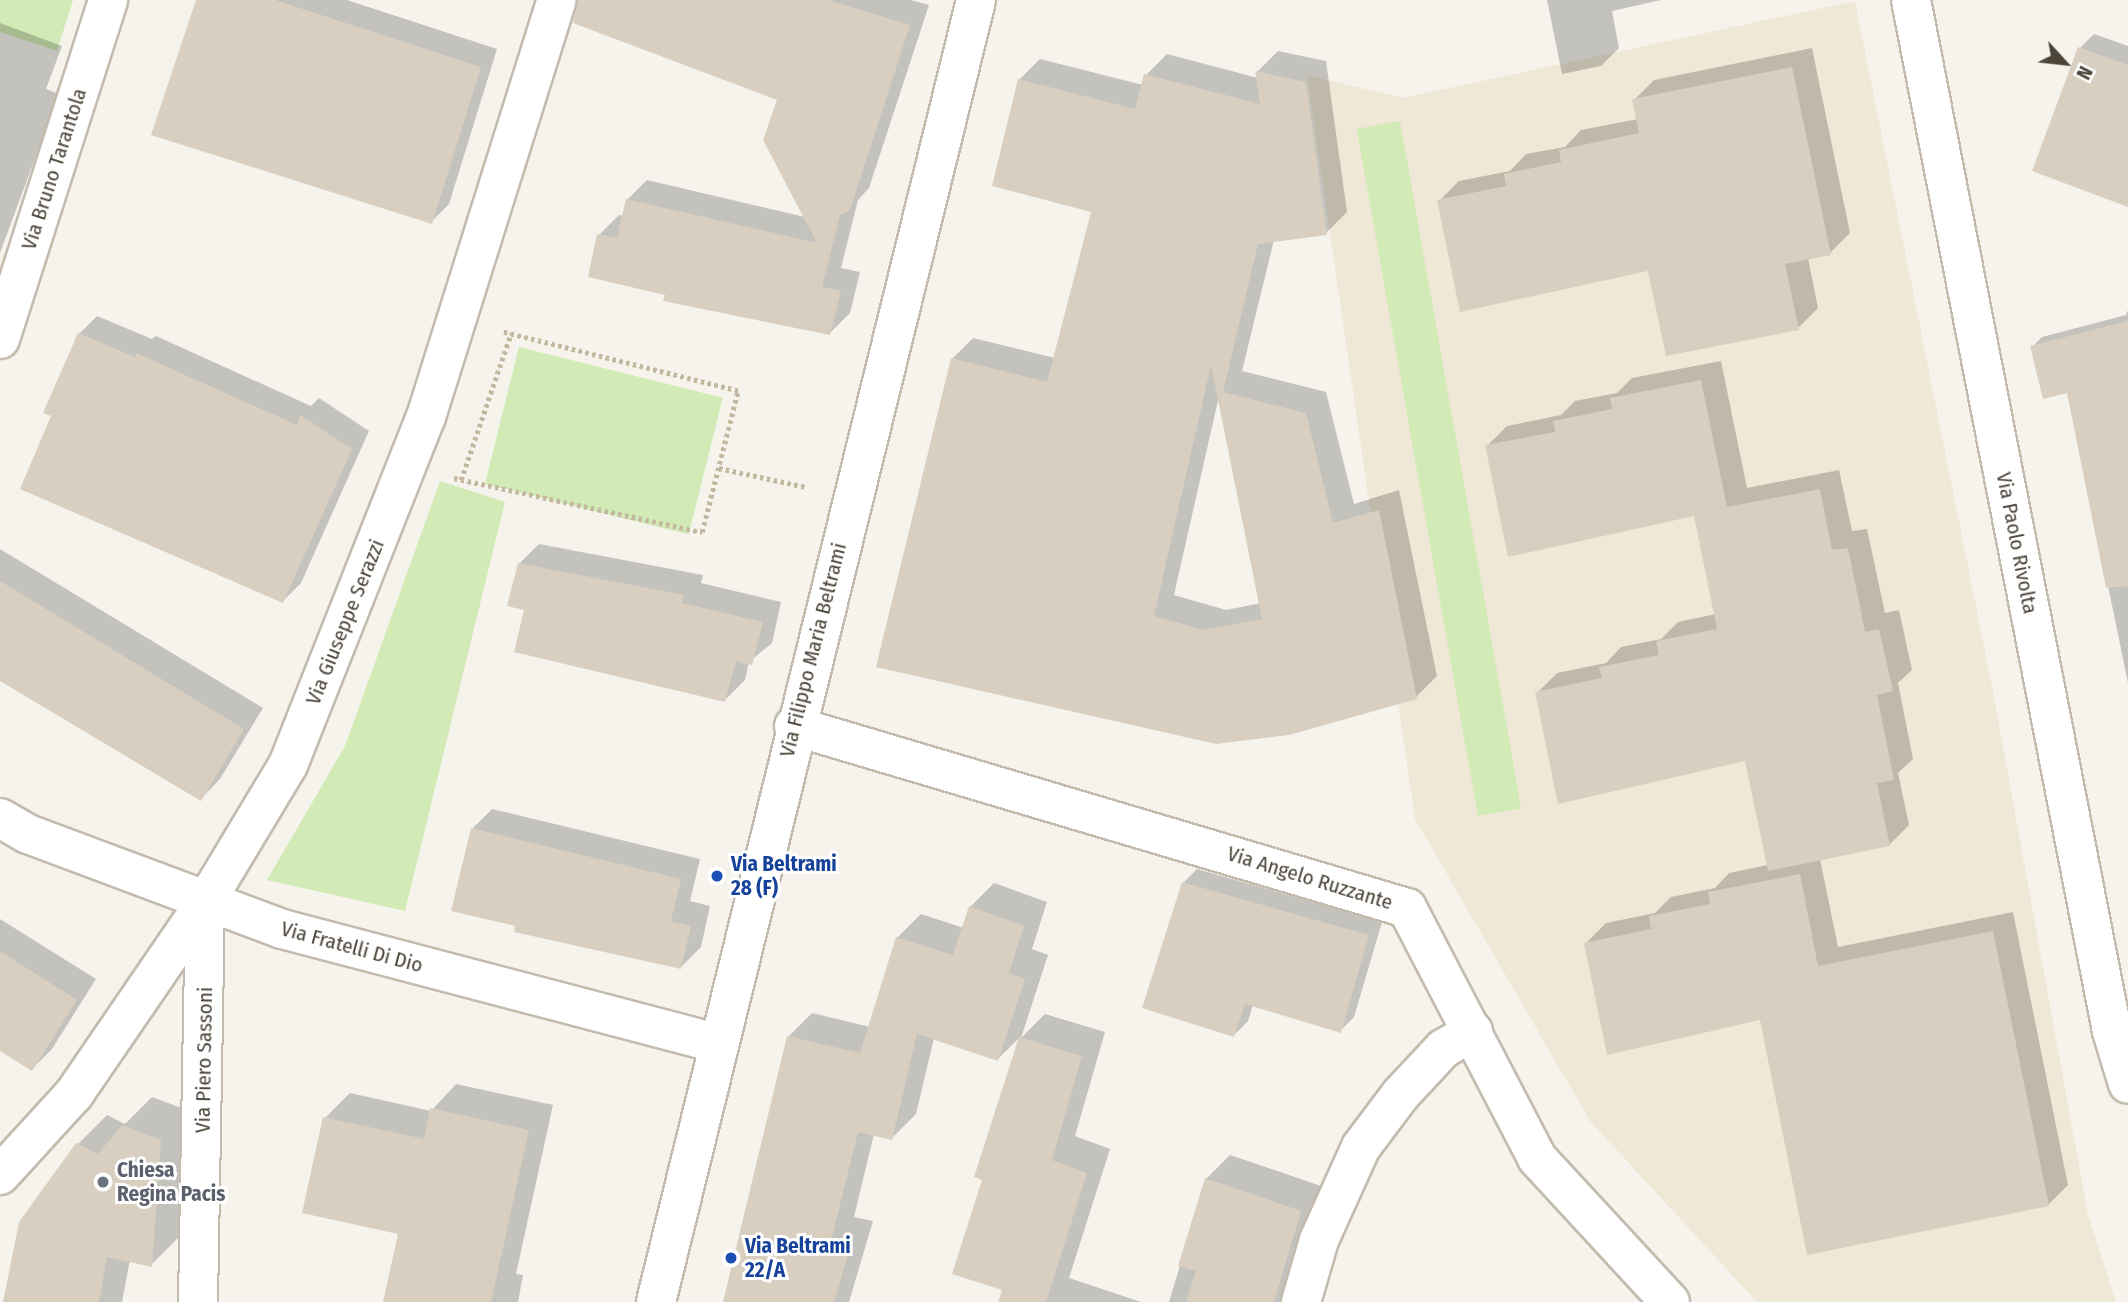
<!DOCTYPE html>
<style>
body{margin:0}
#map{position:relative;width:2128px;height:1302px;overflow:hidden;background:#f6f3ec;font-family:"Fira Sans Condensed",sans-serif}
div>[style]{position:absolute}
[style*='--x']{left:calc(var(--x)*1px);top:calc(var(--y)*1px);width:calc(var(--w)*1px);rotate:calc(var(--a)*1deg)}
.education>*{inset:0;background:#efe8d6}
.green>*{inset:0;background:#d2eab5;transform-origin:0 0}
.shadow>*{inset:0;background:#0003}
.building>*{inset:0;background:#d8cfc1}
.path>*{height:4.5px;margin-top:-2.25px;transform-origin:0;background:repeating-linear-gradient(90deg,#c4b79f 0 3.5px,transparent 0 7px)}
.roads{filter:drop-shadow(2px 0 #c2bbae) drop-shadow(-2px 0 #c2bbae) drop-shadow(0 2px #c2bbae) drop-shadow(0 -2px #c2bbae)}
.pedestrian>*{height:38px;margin:-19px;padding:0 19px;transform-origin:19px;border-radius:19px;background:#fff}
.minor>*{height:38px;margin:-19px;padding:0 19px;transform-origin:19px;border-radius:19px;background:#fff}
.tertiary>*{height:38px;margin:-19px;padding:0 19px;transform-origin:19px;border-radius:19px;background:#fff}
.dots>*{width:19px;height:19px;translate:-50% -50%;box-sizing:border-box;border:4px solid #fff;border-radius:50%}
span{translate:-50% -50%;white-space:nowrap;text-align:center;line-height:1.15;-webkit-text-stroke:6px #fff;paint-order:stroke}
.street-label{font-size:21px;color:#4b4439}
.transit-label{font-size:21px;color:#164399;font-weight:700}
.left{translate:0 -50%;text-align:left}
.worship-label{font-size:21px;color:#5b616d;font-weight:700}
.north{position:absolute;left:2030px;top:28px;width:70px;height:70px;-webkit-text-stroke:5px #fff;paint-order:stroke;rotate:117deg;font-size:19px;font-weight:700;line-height:28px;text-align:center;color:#4b4439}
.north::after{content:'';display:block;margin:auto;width:24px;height:32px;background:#4b4439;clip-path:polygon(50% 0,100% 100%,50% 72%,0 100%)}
</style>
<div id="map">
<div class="education">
<div style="clip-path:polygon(1855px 1px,1992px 686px,2088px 1215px,2116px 1302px,1757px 1302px,1590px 1121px,1415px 819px,1307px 75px,1403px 98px)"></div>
</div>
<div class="green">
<div style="clip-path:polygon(0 0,73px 0,57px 51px,0 32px)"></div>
<div style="left:1400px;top:121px;width:698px;height:44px;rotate:80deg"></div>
<div style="left:519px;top:347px;width:210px;height:141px;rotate:14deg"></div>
<div style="clip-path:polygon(440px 481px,505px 502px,405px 911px,267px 880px,345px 746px)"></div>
</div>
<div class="shadow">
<div style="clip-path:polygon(198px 0,347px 0,497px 49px,449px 204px,431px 222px)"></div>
<div style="clip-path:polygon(609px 0,911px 0,929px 5px,869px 188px,858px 200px,841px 268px,860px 272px,850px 313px,830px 333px,667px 294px,599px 235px,619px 215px,624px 216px,627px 200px,647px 180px,805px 217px,780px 99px)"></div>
<div style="clip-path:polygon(1547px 0,1661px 0,1612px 11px,1619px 48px,1601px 66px,1562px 74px)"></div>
<div style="clip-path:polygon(0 23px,62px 46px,46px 89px,59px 94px,0 253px)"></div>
<div style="clip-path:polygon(2094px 34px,2128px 46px,2128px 205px,2034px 170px,2080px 48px)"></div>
<div style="clip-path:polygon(1812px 48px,1850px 233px,1830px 253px,1808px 258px,1818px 308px,1798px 328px,1650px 269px,1439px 201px,1459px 181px,1510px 171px,1526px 154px,1565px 147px,1581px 130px,1638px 119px,1634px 100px,1654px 80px)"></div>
<div style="clip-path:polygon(evenodd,1278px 51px,1326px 61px,1347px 212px,1326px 233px,1274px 240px,1242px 371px,1326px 392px,1354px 504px,1399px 490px,1437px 676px,1416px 697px,1216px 742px,952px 359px,973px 338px,1055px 358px,1093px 210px,1019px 80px,1040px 59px,1143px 85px,1146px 75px,1167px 54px,1258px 78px,1257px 72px,1278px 51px,1219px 396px,1261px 603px,1226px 610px,1174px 595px,1219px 396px)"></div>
<div style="clip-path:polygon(2128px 310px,2128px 683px,2068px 391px,2032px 347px,2042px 337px,2126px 315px)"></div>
<div style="clip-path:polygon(97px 316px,152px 339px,156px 336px,311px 406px,319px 398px,369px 431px,301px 583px,283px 601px,79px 334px)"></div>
<div style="clip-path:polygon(1721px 361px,1747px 488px,1839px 470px,1852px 531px,1867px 529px,1885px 613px,1899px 610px,1912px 670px,1898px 683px,1913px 759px,1898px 773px,1909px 825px,1889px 845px,1820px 859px,1838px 947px,2013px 912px,2068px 1185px,2048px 1205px,1761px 1017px,1586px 943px,1606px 923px,1655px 913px,1671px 897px,1715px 888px,1729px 873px,1768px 865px,1747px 759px,1537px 693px,1557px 673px,1606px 663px,1621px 647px,1661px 639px,1678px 622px,1716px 614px,1696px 514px,1487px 446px,1507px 426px,1561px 415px,1575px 401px,1617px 393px,1632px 378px)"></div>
<div style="clip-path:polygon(539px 544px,703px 575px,701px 583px,781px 602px,772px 643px,749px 662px,745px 680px,725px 700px,526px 609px,519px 564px)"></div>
<div style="clip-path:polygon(0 549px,263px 708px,220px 779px,201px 799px,0 679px)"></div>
<div style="clip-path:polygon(492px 809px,700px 859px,690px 901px,710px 906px,701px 947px,681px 967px,517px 925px,472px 829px)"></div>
<div style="clip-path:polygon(1197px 869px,1382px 922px,1354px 1017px,1340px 1031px,1253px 1005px,1248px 1021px,1234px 1035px,1183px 883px)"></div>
<div style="clip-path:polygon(994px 883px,1047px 902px,1032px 949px,1048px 955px,1021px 1038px,1045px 1014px,1105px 1032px,1075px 1136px,1110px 1149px,1069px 1278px,1141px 1302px,1000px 1302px,1004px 1289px,984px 1179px,976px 1176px,1021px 1036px,998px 1059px,934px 1038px,916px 1114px,892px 1138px,874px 1134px,854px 1217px,873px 1221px,849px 1302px,725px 1302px,788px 1037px,812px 1013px,870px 1027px,897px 938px,921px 914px,964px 928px,970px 907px)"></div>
<div style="clip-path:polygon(0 919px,96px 979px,52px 1049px,32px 1069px,0 1049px)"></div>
<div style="clip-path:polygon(456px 1084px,553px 1105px,516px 1274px,523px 1275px,518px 1302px,385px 1302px,400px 1233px,325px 1118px,350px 1093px,431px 1111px)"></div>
<div style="clip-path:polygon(152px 1097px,190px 1111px,180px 1236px,151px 1265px,130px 1260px,122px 1302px,5px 1302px,77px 1145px,107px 1115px,125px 1124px)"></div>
<div style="clip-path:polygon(1230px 1155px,1324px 1187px,1290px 1302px,1169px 1302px,1206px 1179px)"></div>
</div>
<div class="building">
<div style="clip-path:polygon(196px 0,275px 0,481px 67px,432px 224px,151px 135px)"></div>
<div style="clip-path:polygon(578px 0,828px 0,910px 25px,850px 210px,840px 215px,822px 287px,841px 291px,830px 335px,663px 301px,665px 295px,588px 277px,597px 234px,617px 238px,626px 199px,817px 243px,763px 140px,777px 100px,573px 23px)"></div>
<div style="clip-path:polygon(2078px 47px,2128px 65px,2128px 207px,2032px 171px)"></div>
<div style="clip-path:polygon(1792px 67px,1831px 255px,1785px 264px,1799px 330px,1666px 356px,1648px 271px,1460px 312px,1437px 200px,1506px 186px,1504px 174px,1561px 162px,1559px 150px,1639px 133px,1632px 99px)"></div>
<div style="clip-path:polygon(evenodd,1255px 71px,1306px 82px,1327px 235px,1258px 244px,1223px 392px,1306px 413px,1333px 523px,1379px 510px,1417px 699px,1289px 735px,1216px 744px,876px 667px,951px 358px,1047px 382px,1091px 212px,992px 186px,1018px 79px,1135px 109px,1144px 74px,1260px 104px,1255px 71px,1211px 365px,1262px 619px,1204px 630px,1154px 616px,1211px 365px)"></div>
<div style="clip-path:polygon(2128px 321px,2128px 586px,2106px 588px,2067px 393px,2043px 399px,2030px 346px)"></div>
<div style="clip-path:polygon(78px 333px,135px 357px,136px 353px,297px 425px,300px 415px,352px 449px,283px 603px,20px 489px,51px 416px,43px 413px)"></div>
<div style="clip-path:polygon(1701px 380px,1727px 507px,1820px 489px,1832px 550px,1848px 548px,1865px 632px,1879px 629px,1893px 691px,1877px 695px,1894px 780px,1877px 783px,1890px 846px,1768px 871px,1745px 761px,1558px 804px,1535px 692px,1602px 678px,1599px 667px,1659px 655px,1656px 641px,1717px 629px,1694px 516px,1508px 557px,1485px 445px,1555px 432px,1553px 421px,1612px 409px,1610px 398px)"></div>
<div style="clip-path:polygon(518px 563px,684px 595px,682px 603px,763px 622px,752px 665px,736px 661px,725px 702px,514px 652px,524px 610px,507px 606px)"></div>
<div style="clip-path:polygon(0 581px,244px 729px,201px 801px,0 681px)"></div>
<div style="clip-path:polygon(471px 828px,681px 879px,671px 921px,691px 926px,681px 969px,514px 932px,515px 926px,451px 911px)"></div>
<div style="clip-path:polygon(1800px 874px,1818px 966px,1993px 931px,2049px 1206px,1807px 1255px,1760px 1020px,1607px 1055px,1584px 943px,1651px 929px,1649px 916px,1710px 904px,1708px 892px)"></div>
<div style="clip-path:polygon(1182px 882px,1369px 935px,1341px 1033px,1245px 1004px,1234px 1037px,1142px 1008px)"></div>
<div style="clip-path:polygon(969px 906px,1024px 926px,1009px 973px,1025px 979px,998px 1061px,917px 1034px,892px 1140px,858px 1132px,831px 1241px,851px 1245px,834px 1302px,723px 1302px,787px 1036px,860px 1053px,896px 937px,953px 955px)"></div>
<div style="clip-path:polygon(0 951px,77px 1000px,32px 1071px,0 1051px)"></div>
<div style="clip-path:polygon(1019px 1037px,1082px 1056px,1052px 1160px,1087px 1173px,1046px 1302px,998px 1302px,1002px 1290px,952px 1274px,982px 1180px,974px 1177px)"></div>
<div style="clip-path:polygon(430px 1108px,529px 1130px,491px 1302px,383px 1302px,398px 1234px,302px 1213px,323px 1117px,424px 1139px)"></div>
<div style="clip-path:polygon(122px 1125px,161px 1140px,152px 1267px,107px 1257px,99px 1302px,3px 1302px,19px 1222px,76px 1143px,98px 1154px)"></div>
<div style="clip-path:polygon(1205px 1178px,1301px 1211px,1274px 1302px,1186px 1302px,1196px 1271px,1178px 1266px)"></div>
</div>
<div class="path">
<div style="--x:719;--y:468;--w:89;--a:12.3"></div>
<div style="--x:454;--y:478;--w:254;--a:12.3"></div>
<div style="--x:702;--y:532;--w:146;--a:-75.7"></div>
<div style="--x:738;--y:391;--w:242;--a:-165.9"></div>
<div style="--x:461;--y:480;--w:155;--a:-71.2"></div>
</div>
<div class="roads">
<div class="pedestrian">
<div style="--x:74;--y:1094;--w:232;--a:-55.6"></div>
</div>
<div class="minor">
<div style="--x:1911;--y:0;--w:1050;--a:78.97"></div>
<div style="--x:2112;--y:1031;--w:55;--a:73.2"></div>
<div style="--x:0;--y:339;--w:356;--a:-72.3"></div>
<div style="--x:794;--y:726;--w:639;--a:16.54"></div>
<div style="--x:1407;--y:908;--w:282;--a:62.5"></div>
<div style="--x:1537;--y:1158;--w:196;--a:47.3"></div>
<div style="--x:0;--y:818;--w:32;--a:30"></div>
<div style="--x:28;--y:834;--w:271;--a:20.5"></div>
<div style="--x:282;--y:929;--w:449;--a:14.7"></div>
<div style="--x:0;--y:1175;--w:110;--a:-47.6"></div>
<div style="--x:198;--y:1302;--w:399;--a:-89"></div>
<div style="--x:205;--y:903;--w:161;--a:-59"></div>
<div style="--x:288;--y:765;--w:374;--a:-68.4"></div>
<div style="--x:426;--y:417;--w:437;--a:-72.6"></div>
<div style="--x:1301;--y:1302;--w:65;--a:-73.8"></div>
<div style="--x:1319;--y:1240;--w:102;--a:-65.7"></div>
<div style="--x:1361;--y:1147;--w:66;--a:-53"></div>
<div style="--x:1401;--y:1094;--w:62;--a:-47"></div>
<div style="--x:1443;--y:1049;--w:35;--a:-31"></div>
</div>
<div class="tertiary">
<div style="--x:656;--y:1302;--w:1341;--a:-76.19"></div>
</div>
</div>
<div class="dots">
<div style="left:717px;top:876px;background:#1a4fb4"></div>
<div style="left:103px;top:1182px;background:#6b7280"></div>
<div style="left:731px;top:1258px;background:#1a4fb4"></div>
</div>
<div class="street-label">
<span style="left:54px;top:169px;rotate:-72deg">Via Bruno Tarantola</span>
<span style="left:2017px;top:543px;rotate:79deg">Via Paolo Rivolta</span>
<span style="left:345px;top:622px;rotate:-68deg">Via Giuseppe Serazzi</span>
<span style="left:813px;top:650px;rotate:-76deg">Via Filippo Maria Beltrami</span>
<span style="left:1310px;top:878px;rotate:17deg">Via Angelo Ruzzante</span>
<span style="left:352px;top:947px;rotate:15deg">Via Fratelli Di Dio</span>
<span style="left:204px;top:1060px;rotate:-89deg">Via Piero Sassoni</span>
</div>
<div class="transit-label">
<span class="left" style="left:731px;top:876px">Via Beltrami<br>28 (F)</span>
<span class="left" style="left:745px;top:1258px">Via Beltrami<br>22/A</span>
</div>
<div class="worship-label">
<span class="left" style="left:117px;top:1182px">Chiesa<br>Regina Pacis</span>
</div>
<div class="north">N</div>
</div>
